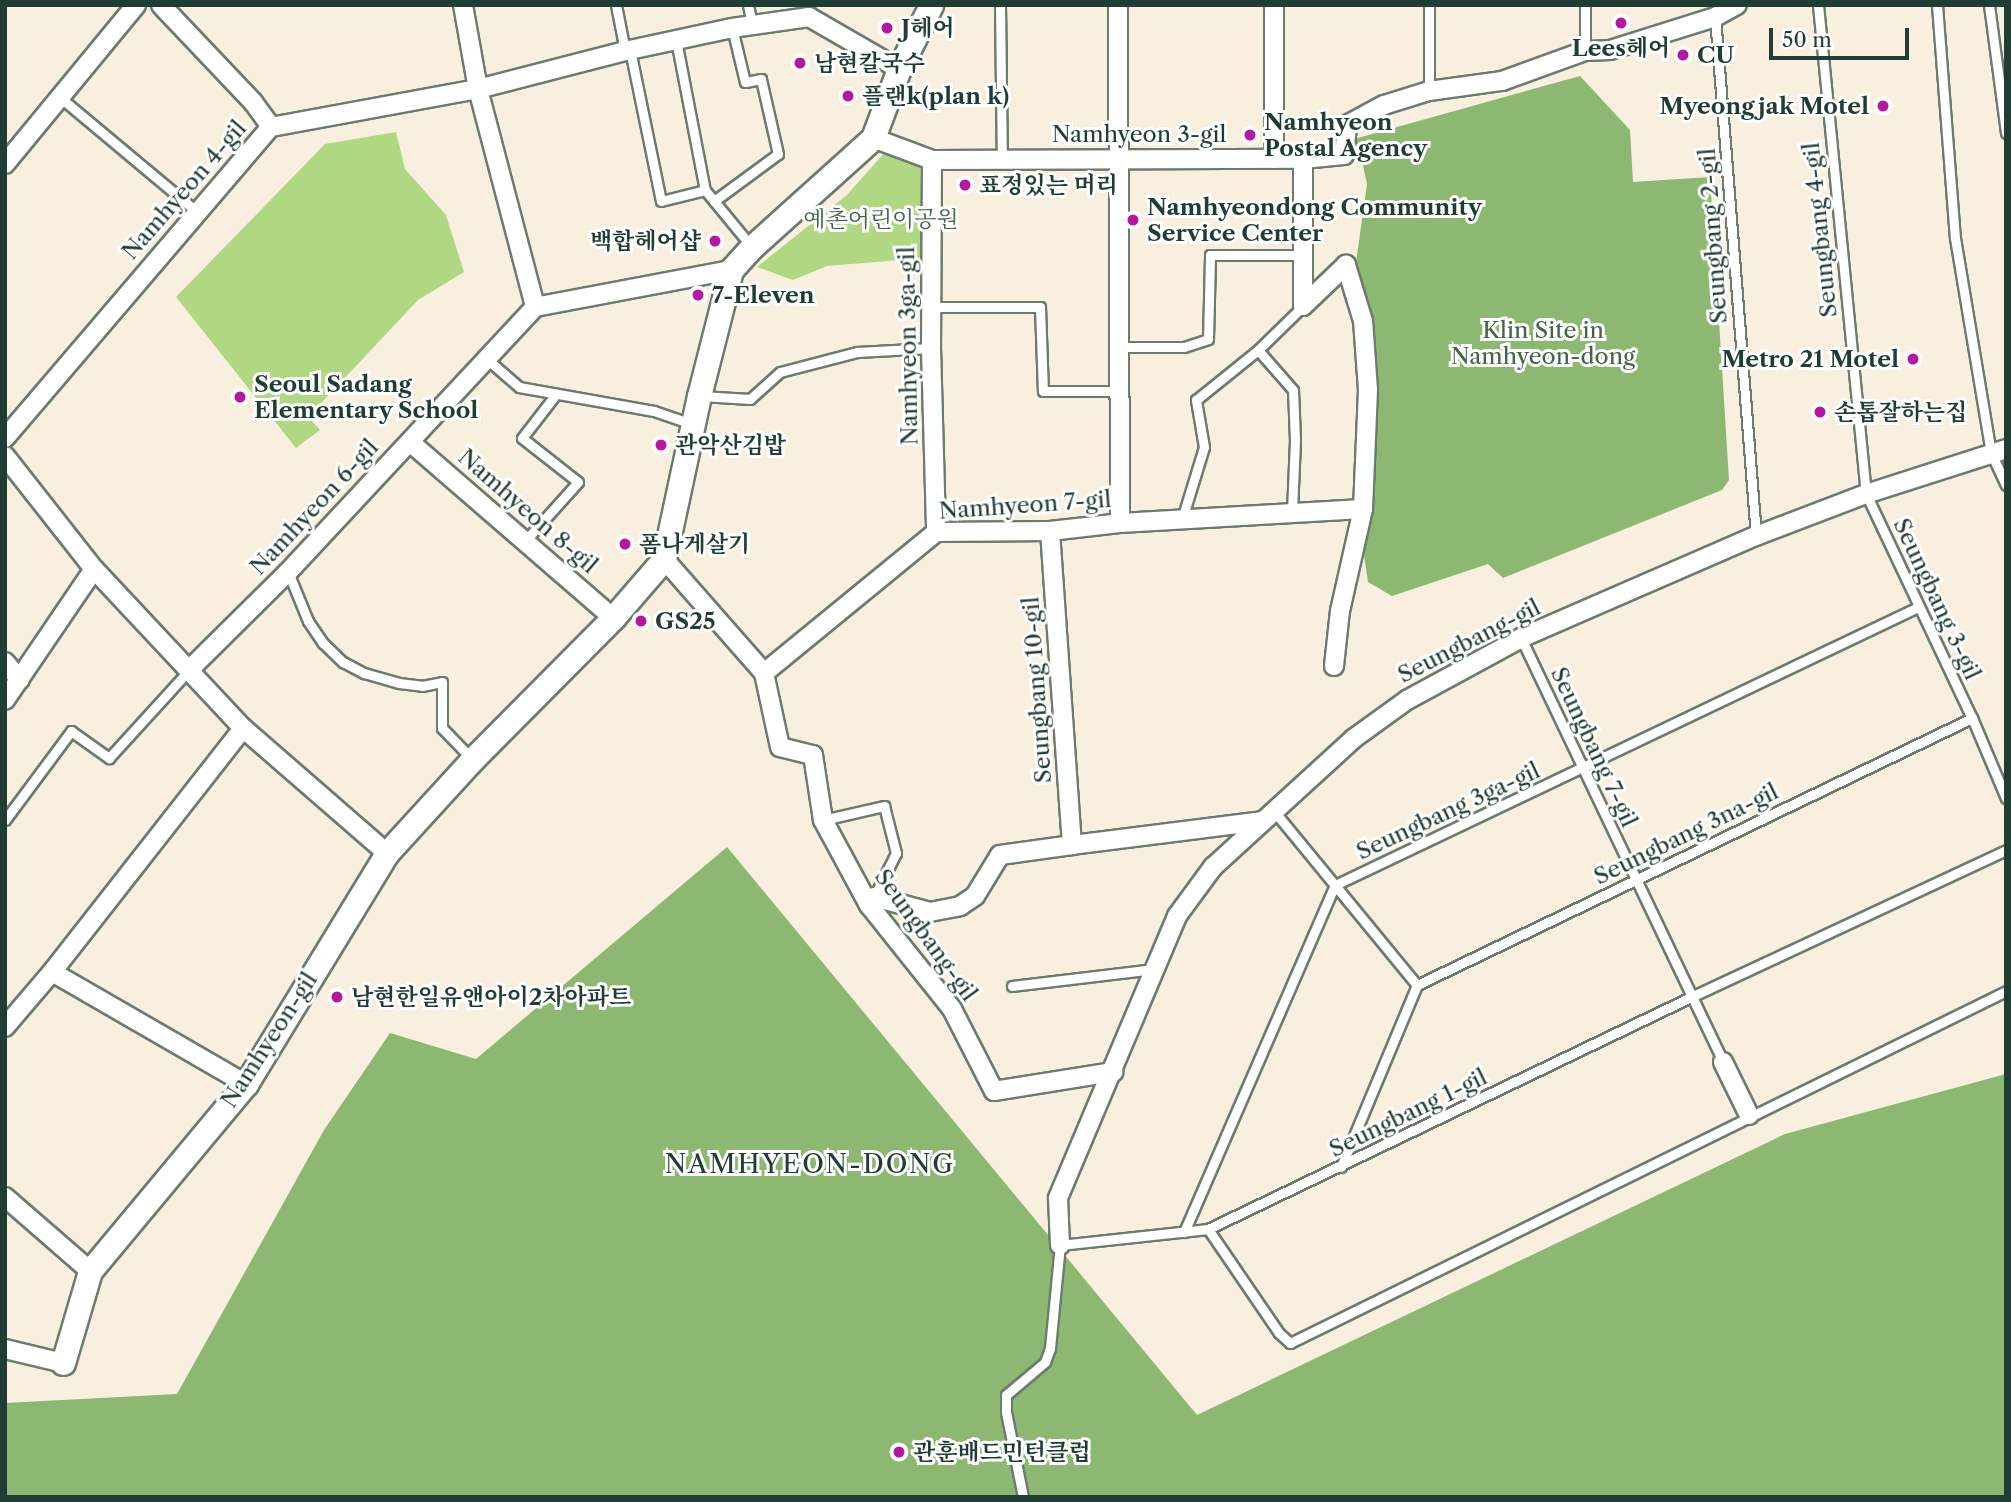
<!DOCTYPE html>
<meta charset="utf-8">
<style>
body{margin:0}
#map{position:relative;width:2011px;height:1502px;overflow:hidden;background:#f8efdf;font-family:"Libre Caslon Text","Noto Serif KR",serif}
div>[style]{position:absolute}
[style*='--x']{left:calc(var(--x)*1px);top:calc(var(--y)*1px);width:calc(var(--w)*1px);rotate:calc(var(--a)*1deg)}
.green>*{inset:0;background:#b0d883}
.forest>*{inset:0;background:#8cb871}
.roads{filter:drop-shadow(2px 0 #6b7b70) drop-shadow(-2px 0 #6b7b70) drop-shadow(0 2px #6b7b70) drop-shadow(0 -2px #6b7b70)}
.service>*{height:9px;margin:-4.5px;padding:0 4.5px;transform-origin:4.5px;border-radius:4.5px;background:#fff}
.minor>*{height:18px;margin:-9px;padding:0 9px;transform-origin:9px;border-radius:9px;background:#fff}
.tertiary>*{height:23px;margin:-11.5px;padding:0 11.5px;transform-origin:11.5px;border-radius:11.5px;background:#fff}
.dots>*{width:19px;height:19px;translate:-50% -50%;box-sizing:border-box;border:4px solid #fff;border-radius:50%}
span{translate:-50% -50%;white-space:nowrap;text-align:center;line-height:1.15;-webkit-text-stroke:6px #fff;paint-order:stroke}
.poi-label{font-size:23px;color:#1f3d34;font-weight:700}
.left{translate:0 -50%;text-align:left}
.right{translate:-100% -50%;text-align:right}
.street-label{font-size:23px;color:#1f3d34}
.park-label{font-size:23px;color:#436448}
.quarter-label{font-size:26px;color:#1f3d34;letter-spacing:2px}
.frame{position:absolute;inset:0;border:7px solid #1f3d34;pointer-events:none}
.scale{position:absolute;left:1769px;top:28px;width:140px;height:32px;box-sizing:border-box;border:4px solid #1f3d34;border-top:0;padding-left:9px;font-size:21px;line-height:24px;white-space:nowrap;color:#1f3d34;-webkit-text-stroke:5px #fff;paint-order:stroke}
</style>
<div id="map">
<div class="green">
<div style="clip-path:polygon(396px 132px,405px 169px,446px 215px,464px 272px,418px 300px,308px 417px,320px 430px,296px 448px,176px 297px,325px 144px)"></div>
<div style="clip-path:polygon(885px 152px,926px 165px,924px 258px,827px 266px,793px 280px,757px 267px,847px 195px)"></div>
</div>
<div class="forest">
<div style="clip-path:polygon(1580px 76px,1630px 130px,1633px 182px,1710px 177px,1729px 480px,1722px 490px,1503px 578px,1488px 564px,1392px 596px,1368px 582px,1360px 529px,1372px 392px,1353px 284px,1367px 184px,1361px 157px,1347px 141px)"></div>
<div style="clip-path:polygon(727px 847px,1197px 1415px,1785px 1134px,2006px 1074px,2006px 1497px,5px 1497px,5px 1403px,177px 1394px,324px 1130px,390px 1033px,476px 1059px)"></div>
</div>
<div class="roads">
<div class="service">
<div style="--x:616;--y:5;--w:47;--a:78.9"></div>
<div style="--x:748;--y:5;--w:19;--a:78"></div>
<div style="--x:1000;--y:5;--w:154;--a:89.3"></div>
<div style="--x:1429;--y:5;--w:86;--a:90"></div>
<div style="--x:1585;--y:5;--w:46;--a:90"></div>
<div style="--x:1818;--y:5;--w:491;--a:84.4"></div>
<div style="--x:1866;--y:494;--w:248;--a:64.7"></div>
<div style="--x:1972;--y:718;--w:87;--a:67"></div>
<div style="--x:1937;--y:5;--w:234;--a:85.6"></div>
<div style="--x:1955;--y:238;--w:218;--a:80.5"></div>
<div style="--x:1991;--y:453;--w:35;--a:65"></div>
<div style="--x:1989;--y:5;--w:129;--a:82.4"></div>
<div style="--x:1715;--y:17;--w:521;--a:85.48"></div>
<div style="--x:676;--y:40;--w:153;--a:79.1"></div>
<div style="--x:705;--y:190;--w:72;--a:50.6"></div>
<div style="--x:630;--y:50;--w:154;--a:78.4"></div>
<div style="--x:661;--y:201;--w:45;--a:-14"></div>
<div style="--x:62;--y:99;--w:176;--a:39.9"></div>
<div style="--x:714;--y:201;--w:79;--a:-36.3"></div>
<div style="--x:778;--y:154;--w:77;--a:-102.8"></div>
<div style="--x:761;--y:79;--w:16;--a:169"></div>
<div style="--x:745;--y:82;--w:56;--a:-103.5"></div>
<div style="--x:931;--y:307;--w:109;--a:0"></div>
<div style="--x:1040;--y:307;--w:84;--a:88"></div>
<div style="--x:1043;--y:391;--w:78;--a:0"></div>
<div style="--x:1119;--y:347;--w:65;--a:0"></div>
<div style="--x:1184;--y:347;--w:25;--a:-18"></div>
<div style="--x:1208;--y:339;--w:84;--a:-88.6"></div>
<div style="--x:1210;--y:255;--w:93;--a:0"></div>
<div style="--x:1258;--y:350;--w:53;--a:48.8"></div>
<div style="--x:1293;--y:390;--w:50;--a:87.7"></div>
<div style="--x:1295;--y:440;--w:72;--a:92.4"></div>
<div style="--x:488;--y:360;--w:41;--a:41.1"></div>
<div style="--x:519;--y:387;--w:137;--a:10.1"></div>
<div style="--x:654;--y:411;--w:40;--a:18.9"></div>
<div style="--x:701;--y:396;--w:49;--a:3.5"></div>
<div style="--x:750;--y:399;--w:40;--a:-42"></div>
<div style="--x:780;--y:372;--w:80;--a:-14.6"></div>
<div style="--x:857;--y:352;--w:74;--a:-3.1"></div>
<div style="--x:1182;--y:519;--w:75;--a:-73"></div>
<div style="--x:1204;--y:447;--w:48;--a:-99.7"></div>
<div style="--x:1196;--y:400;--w:80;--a:-38.9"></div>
<div style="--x:1258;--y:350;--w:63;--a:-44.4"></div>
<div style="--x:525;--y:541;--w:79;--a:-48.1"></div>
<div style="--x:578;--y:482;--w:71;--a:-141.8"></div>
<div style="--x:522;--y:438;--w:56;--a:-52.3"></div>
<div style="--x:288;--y:572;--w:53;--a:67.8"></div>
<div style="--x:308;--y:621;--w:27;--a:56"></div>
<div style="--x:323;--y:643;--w:28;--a:44"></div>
<div style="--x:343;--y:662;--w:24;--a:28"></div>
<div style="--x:364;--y:673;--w:36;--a:16"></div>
<div style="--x:399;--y:683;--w:23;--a:7"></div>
<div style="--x:422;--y:686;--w:20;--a:-11"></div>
<div style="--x:442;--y:682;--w:46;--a:90"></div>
<div style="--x:442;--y:728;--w:42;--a:46"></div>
<div style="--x:1521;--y:638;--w:470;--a:64.5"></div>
<div style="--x:1274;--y:811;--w:225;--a:50.6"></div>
<div style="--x:1417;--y:985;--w:197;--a:112.7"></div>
<div style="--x:5;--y:820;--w:111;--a:-53.4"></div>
<div style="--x:71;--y:731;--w:47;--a:35.4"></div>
<div style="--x:109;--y:758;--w:119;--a:-47.7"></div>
<div style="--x:823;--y:820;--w:63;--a:-12.9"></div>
<div style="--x:884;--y:806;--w:49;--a:75.7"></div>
<div style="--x:896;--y:853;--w:51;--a:116.6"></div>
<div style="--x:1417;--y:985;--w:616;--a:-25.69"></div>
<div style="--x:1012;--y:986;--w:143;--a:-6.8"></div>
<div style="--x:1208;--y:1229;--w:126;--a:55.7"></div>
<div style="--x:1279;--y:1333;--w:15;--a:42"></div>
<div style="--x:1290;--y:1343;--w:798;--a:-26.18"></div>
<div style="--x:1184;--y:1232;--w:378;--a:-66.5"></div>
<div style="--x:1335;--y:885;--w:646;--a:-25.49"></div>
<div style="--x:1023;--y:1497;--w:87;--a:-101.3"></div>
<div style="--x:1006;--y:1412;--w:17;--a:-90"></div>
<div style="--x:1006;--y:1395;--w:51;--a:-40.2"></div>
<div style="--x:1045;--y:1362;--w:15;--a:-70"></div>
<div style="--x:1050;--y:1348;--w:103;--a:-84.5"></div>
<div style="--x:1060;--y:1245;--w:149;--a:-6.2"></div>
<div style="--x:1208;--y:1229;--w:536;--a:-25.66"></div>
<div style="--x:1691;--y:997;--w:348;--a:-25"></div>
</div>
<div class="minor">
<div style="--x:161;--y:5;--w:134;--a:46.5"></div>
<div style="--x:253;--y:102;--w:31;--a:54"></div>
<div style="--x:463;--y:5;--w:85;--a:79.9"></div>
<div style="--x:478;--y:89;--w:225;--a:75.3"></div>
<div style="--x:1118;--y:5;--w:518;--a:89.78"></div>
<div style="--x:1274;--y:5;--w:154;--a:90"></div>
<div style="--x:873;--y:138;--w:63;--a:20.4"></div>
<div style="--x:932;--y:160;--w:371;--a:-0.2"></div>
<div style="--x:1303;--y:159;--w:41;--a:-5.6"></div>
<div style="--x:1344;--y:155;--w:30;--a:-84"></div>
<div style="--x:1347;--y:125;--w:42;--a:-28.4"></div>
<div style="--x:1384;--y:105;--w:47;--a:-17.3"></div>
<div style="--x:1429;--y:91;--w:74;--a:-7.8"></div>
<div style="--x:1502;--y:81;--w:88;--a:-19.9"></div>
<div style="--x:1585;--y:51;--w:25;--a:-2"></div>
<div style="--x:1610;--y:50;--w:110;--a:-17.4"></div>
<div style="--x:1715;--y:17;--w:25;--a:-29"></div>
<div style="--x:1303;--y:159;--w:147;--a:90"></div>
<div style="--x:932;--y:160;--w:188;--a:90.3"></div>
<div style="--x:931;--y:348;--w:184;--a:88.4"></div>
<div style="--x:5;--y:164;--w:206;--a:-50.5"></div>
<div style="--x:5;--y:438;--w:409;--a:-49.5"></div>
<div style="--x:271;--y:127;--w:210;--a:-10.4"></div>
<div style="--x:478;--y:89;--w:152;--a:-14.5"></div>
<div style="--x:625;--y:51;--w:109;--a:-12.1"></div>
<div style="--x:732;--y:28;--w:78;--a:-8.1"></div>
<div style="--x:809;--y:17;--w:104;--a:30"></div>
<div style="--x:410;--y:442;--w:269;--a:40.9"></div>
<div style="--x:5;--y:456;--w:144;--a:51.8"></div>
<div style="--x:94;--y:569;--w:218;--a:46.9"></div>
<div style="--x:243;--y:728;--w:191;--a:41"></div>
<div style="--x:1050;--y:531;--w:315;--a:86"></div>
<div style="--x:1072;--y:845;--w:192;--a:-7.2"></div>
<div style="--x:664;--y:559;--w:152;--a:48.7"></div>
<div style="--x:764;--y:673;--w:222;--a:-39.3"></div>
<div style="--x:936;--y:532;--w:114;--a:-0.5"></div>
<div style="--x:1050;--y:531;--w:70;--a:-6.5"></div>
<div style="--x:1120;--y:523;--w:243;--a:-3.3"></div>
<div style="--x:1363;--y:509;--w:119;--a:-87.6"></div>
<div style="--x:1368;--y:390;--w:69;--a:-94.1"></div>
<div style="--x:1363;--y:321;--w:59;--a:-106.9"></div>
<div style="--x:1346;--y:265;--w:59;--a:136.4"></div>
<div style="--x:5;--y:662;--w:23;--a:50"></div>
<div style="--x:1334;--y:666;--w:55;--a:-83.8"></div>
<div style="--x:1340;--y:611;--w:105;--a:-77.3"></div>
<div style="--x:190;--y:669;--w:138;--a:-44.7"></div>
<div style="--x:288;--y:572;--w:362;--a:-47"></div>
<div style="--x:535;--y:307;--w:199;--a:-10.7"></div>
<div style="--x:764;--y:673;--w:76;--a:77.8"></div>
<div style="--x:780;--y:747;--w:34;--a:14"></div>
<div style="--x:813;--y:755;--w:66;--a:81.3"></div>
<div style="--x:823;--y:820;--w:97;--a:61.6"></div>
<div style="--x:869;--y:905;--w:133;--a:51.4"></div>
<div style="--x:952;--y:1009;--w:92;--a:62.9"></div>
<div style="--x:994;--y:1091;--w:121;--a:-9.1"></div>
<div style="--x:5;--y:700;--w:158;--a:-55.8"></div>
<div style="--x:874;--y:897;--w:58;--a:15"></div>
<div style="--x:930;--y:912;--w:31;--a:-11"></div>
<div style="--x:960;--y:906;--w:18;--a:-34"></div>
<div style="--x:975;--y:896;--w:48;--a:-58.6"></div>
<div style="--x:1000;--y:855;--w:73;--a:-7.9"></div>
<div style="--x:52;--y:972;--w:224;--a:30"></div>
<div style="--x:5;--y:1027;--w:72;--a:-49.5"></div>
<div style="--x:52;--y:972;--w:310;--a:-51.9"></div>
<div style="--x:1723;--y:1062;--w:59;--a:63.9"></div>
<div style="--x:5;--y:1197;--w:113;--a:41"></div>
<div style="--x:1060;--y:1245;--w:47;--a:-92.4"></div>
<div style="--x:1058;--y:1198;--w:306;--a:-67.1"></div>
<div style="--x:1177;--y:916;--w:61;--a:-53.7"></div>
<div style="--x:1213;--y:867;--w:190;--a:-42.4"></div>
<div style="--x:1353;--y:739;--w:67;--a:-35.8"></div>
<div style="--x:1407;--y:700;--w:130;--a:-28.5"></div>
<div style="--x:1521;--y:638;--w:256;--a:-23.5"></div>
<div style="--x:1756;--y:536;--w:118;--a:-20.9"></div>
<div style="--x:1866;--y:494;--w:147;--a:-17.8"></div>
<div style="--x:5;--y:1349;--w:60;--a:13.6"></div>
</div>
<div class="tertiary">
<div style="--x:63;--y:1363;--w:96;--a:-73.6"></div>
<div style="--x:90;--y:1271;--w:244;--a:-50.2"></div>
<div style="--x:246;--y:1084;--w:271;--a:-58.6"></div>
<div style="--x:387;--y:853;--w:126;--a:-47.6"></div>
<div style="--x:472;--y:760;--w:200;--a:-45.2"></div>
<div style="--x:613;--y:618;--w:78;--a:-49.2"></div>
<div style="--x:664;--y:559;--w:167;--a:-77.9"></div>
<div style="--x:699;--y:396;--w:130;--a:-75.7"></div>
<div style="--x:731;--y:270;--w:31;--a:-48"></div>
<div style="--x:752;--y:247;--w:163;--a:-42"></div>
<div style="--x:873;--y:138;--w:74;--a:-69.4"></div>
<div style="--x:899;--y:69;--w:72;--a:-63.4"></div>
</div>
</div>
<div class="dots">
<div style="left:1621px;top:23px;background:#b5179e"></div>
<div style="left:887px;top:28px;background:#b5179e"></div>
<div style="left:1683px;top:55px;background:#b5179e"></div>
<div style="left:800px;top:63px;background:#b5179e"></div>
<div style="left:848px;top:96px;background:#b5179e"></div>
<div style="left:1883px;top:106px;background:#b5179e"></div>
<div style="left:1250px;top:135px;background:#b5179e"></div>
<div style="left:965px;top:185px;background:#b5179e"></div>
<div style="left:1133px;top:220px;background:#b5179e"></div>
<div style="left:715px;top:241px;background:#b5179e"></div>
<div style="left:698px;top:295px;background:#b5179e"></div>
<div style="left:1913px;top:359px;background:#b5179e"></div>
<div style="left:240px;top:397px;background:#b5179e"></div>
<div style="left:1820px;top:412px;background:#b5179e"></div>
<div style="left:661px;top:445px;background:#b5179e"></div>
<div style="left:625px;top:544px;background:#b5179e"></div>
<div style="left:641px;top:621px;background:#b5179e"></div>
<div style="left:337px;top:997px;background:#b5179e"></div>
<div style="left:899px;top:1452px;background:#b5179e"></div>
</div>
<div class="poi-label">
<span class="left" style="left:901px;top:28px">J헤어</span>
<span style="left:1621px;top:48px">Lees헤어</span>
<span class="left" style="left:1697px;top:55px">CU</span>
<span class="left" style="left:814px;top:63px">남현칼국수</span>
<span class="left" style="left:862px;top:96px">플랜k(plan k)</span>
<span class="right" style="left:1869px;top:106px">Myeongjak Motel</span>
<span class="left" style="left:1264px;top:135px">Namhyeon<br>Postal Agency</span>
<span class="left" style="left:979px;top:185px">표정있는 머리</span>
<span class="left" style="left:1147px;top:220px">Namhyeondong Community<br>Service Center</span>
<span class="right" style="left:701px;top:241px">백합헤어샵</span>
<span class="left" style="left:712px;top:295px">7-Eleven</span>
<span class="right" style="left:1899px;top:359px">Metro 21 Motel</span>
<span class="left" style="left:254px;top:397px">Seoul Sadang<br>Elementary School</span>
<span class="left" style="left:1834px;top:412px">손톱잘하는집</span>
<span class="left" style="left:675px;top:445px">관악산김밥</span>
<span class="left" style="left:639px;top:544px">폼나게살기</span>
<span class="left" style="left:655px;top:621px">GS25</span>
<span class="left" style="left:351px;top:997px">남현한일유앤아이2차아파트</span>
<span class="left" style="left:913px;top:1452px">관훈배드민턴클럽</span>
</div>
<div class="street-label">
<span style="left:1139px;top:134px">Namhyeon 3-gil</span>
<span style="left:184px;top:190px;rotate:-49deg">Namhyeon 4-gil</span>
<span style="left:1820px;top:230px;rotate:-96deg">Seungbang 4-gil</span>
<span style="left:1713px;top:236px;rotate:-94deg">Seungbang 2-gil</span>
<span style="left:908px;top:346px;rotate:-91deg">Namhyeon 3ga-gil</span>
<span style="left:1025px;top:505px;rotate:-4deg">Namhyeon 7-gil</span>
<span style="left:314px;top:507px;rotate:-47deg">Namhyeon 6-gil</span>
<span style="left:528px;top:511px;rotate:41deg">Namhyeon 8-gil</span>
<span style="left:1937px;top:599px;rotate:65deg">Seungbang 3-gil</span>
<span style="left:1469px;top:641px;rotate:-27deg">Seungbang-gil</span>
<span style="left:1037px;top:690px;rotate:-94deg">Seungbang 10-gil</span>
<span style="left:1594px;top:747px;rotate:65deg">Seungbang 7-gil</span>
<span style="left:1448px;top:811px;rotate:-25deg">Seungbang 3ga-gil</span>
<span style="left:1686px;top:834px;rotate:-26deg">Seungbang 3na-gil</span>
<span style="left:926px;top:935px;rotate:54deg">Seungbang-gil</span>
<span style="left:269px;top:1040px;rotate:-57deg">Namhyeon-gil</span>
<span style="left:1408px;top:1113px;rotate:-26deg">Seungbang 1-gil</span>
</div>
<div class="park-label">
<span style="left:881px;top:219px">예촌어린이공원</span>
<span style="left:1543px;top:343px">Klin Site in<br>Namhyeon-dong</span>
</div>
<div class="quarter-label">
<span style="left:810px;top:1165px">NAMHYEON-DONG</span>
</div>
<div class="frame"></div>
<div class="scale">50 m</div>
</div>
